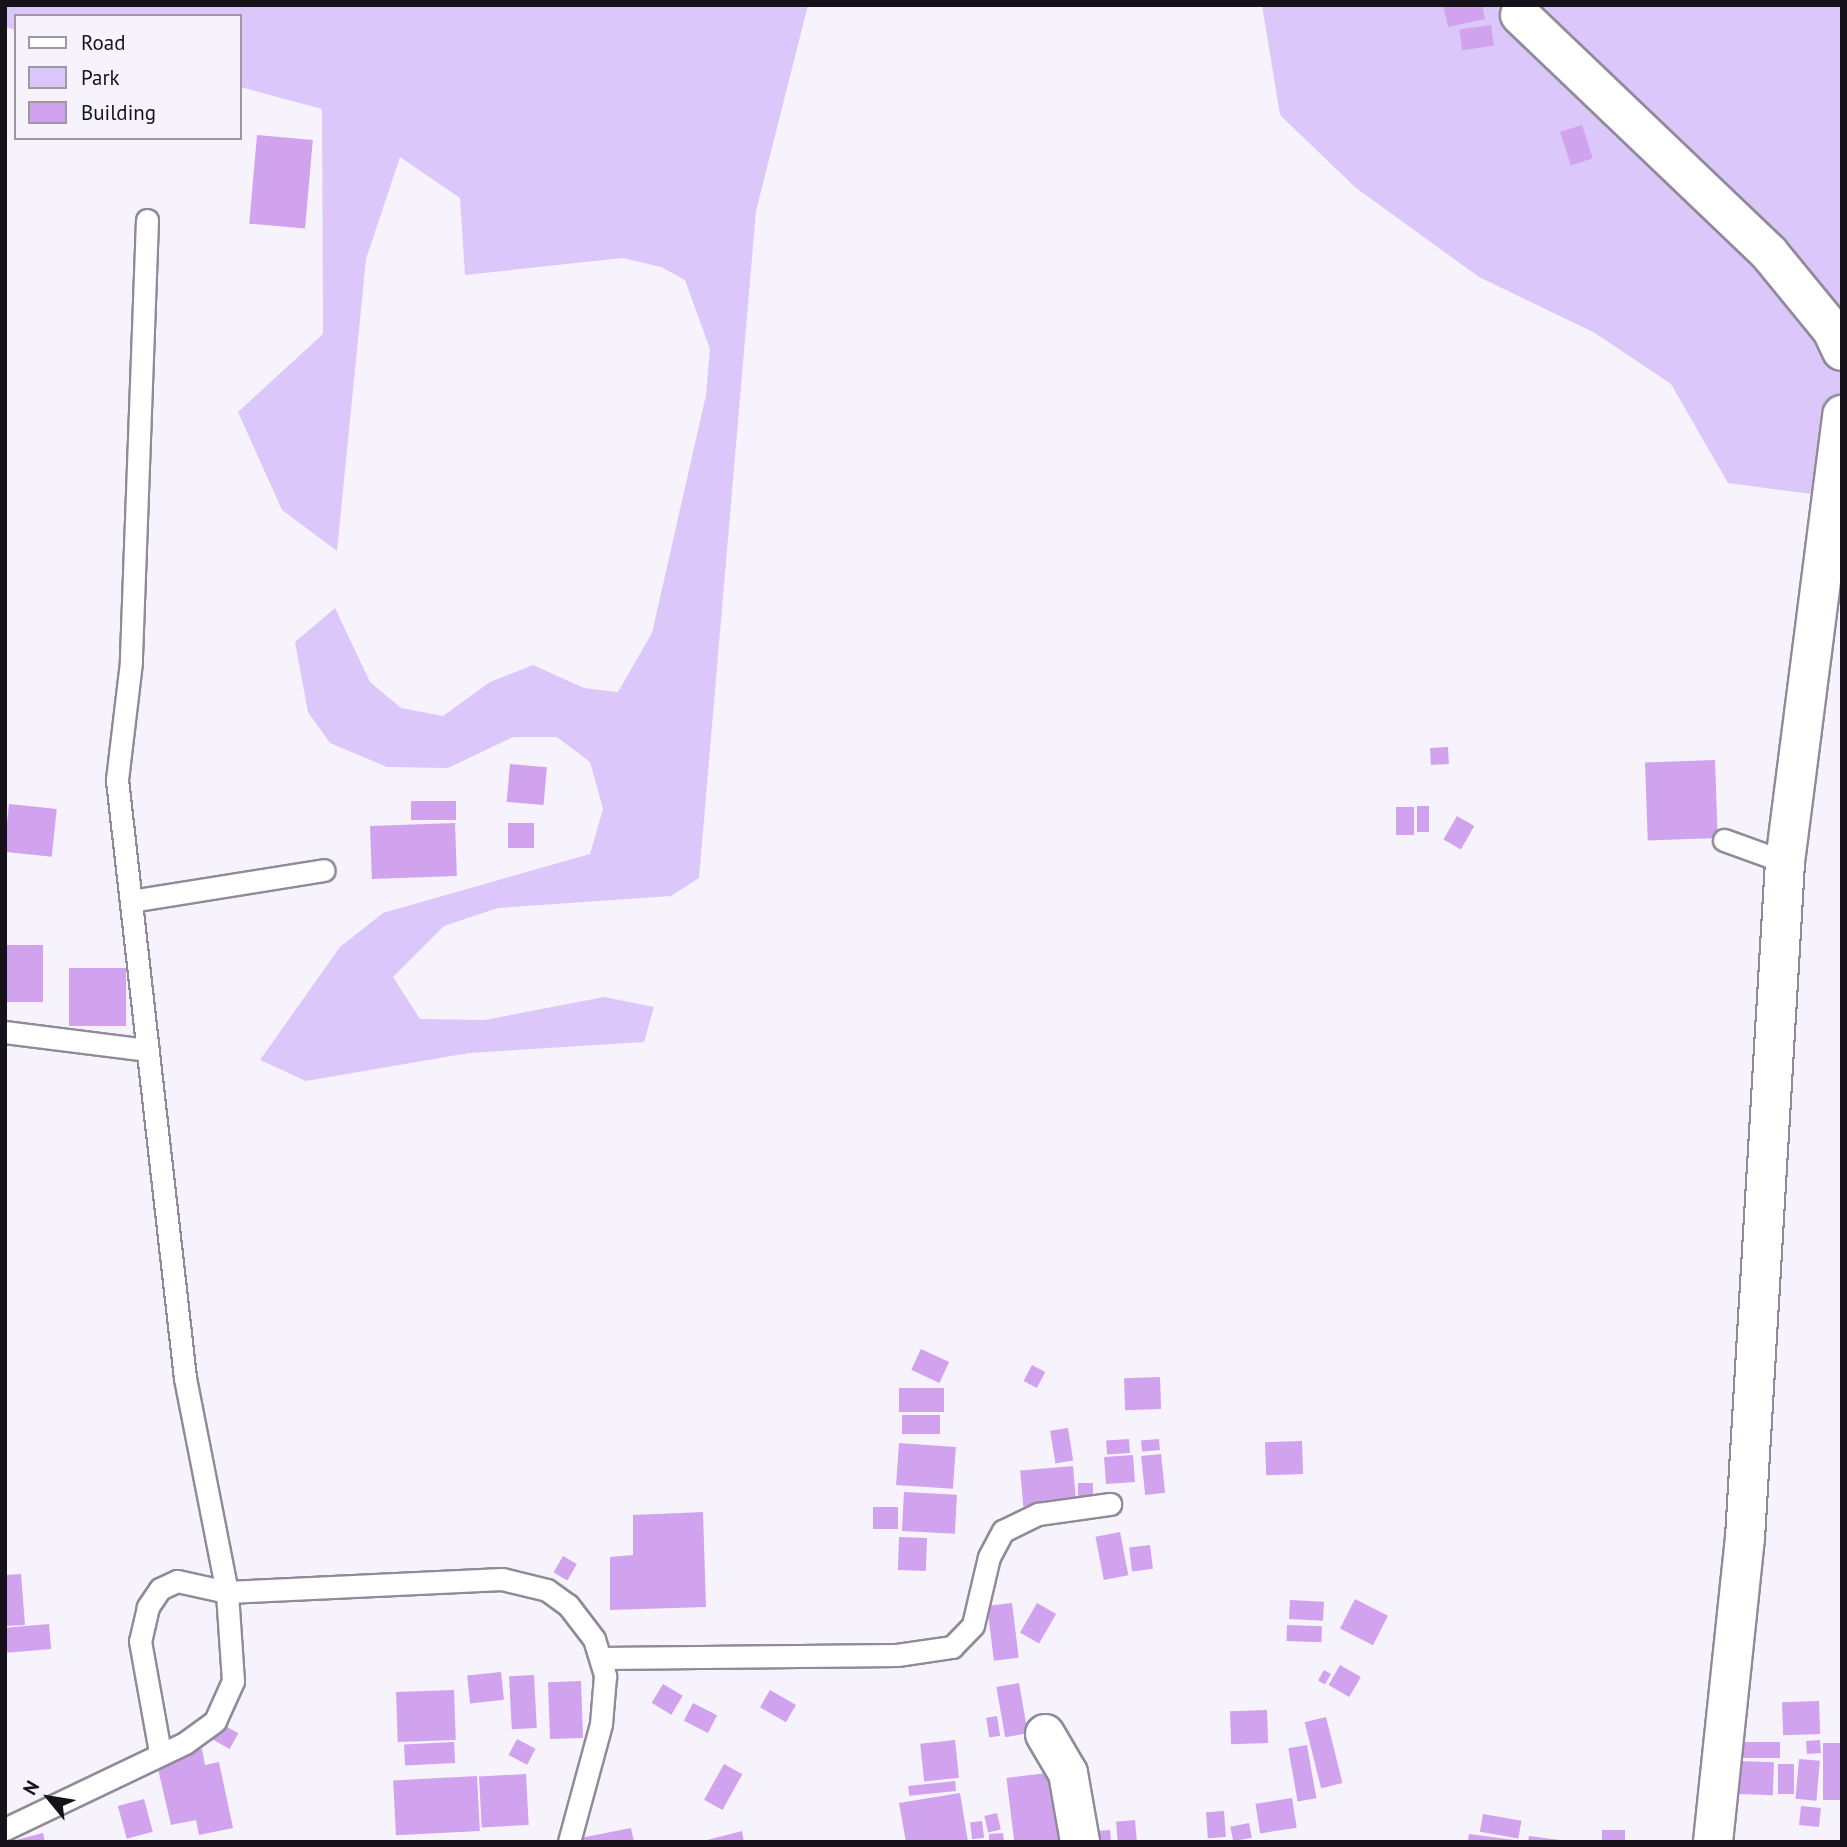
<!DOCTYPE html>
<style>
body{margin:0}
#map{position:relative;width:1847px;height:1847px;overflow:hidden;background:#f7f3fd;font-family:"PT Sans",sans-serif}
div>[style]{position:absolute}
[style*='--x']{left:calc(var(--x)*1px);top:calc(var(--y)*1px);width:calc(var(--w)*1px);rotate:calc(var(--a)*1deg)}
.green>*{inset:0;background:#dcc7fb}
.building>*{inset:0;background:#d1a2ee;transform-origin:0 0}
.roads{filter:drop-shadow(2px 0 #908a99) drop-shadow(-2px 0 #908a99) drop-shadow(0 2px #908a99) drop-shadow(0 -2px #908a99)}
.service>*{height:21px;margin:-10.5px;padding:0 10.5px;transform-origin:10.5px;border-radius:10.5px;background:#fff}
.minor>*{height:38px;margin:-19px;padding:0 19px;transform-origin:19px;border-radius:19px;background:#fff}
span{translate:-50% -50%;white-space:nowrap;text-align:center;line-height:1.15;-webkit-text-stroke:5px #f7f3fd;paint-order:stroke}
.frame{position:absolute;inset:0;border:7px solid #151319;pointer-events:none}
.legend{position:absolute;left:14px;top:14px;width:228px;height:126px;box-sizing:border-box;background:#f7f3fd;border:2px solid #9d99a2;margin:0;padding:9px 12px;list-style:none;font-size:21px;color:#151319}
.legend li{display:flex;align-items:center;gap:14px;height:35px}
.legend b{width:35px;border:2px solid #9d99a2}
.north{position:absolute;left:14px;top:1763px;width:70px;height:70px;-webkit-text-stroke:5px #f7f3fd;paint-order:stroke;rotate:300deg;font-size:19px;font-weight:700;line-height:28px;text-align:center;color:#151319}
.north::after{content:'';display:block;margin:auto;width:24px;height:32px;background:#151319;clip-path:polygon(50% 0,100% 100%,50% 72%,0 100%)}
</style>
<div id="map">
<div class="green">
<div style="clip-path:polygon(5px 5px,808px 5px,756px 211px,699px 878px,671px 896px,498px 908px,444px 926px,393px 977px,420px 1019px,485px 1020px,604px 997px,654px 1007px,644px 1042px,469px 1053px,306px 1081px,260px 1060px,340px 947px,383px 913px,590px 854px,603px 809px,590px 762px,557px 737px,513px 737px,448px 768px,387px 767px,330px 743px,308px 712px,295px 642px,335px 608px,370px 682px,401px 708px,443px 716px,490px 682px,533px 665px,584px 688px,618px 692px,652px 633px,706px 395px,710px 349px,685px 280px,661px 267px,623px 258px,465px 275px,460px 198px,400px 157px,366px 259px,337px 551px,282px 510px,238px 412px,323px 334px,322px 109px,240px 87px,240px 16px,16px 16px,16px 30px,5px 27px)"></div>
<div style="clip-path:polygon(1262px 5px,1842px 5px,1842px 457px,1811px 494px,1728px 483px,1671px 384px,1595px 333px,1479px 277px,1356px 188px,1280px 115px)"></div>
</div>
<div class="building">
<div style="clip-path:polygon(1443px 5px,1482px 5px,1485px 19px,1448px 27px)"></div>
<div style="left:1491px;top:25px;width:21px;height:32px;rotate:82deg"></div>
<div style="left:1582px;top:125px;width:35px;height:23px;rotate:72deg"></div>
<div style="left:257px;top:135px;width:56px;height:89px;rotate:5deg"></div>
<div style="left:1448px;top:747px;width:17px;height:18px;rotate:87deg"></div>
<div style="left:1715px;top:760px;width:78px;height:70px;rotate:88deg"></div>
<div style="left:510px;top:764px;width:37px;height:38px;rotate:5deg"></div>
<div style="left:411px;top:801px;width:45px;height:19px"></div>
<div style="left:9px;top:804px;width:48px;height:48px;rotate:6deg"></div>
<div style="left:1417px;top:806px;width:12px;height:26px"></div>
<div style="left:1396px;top:807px;width:18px;height:28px"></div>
<div style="left:1457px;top:816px;width:20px;height:27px;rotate:30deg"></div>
<div style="left:455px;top:823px;width:53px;height:85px;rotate:88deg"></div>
<div style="left:534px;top:823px;width:25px;height:26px;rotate:90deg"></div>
<div style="left:5px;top:945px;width:38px;height:57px"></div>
<div style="left:126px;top:968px;width:58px;height:57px;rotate:90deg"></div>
<div style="left:921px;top:1349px;width:31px;height:23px;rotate:25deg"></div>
<div style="left:1032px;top:1365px;width:15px;height:18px;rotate:28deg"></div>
<div style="left:1160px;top:1377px;width:32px;height:36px;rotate:88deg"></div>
<div style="left:899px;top:1388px;width:45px;height:24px"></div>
<div style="left:902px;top:1415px;width:38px;height:19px"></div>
<div style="left:1068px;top:1428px;width:33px;height:18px;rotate:81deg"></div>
<div style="left:1129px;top:1439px;width:14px;height:23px;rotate:86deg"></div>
<div style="left:1159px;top:1439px;width:11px;height:18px;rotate:85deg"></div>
<div style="left:1302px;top:1441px;width:33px;height:37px;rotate:88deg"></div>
<div style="left:899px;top:1443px;width:57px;height:42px;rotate:4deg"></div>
<div style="left:1161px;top:1454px;width:39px;height:20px;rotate:84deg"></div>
<div style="left:1133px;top:1455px;width:27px;height:29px;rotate:86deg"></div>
<div style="left:1073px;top:1466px;width:36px;height:53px;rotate:85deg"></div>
<div style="left:1078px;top:1483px;width:15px;height:16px"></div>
<div style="left:904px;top:1492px;width:53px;height:39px;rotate:3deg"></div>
<div style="left:873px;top:1507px;width:25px;height:22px"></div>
<div style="clip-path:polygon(703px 1512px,706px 1607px,610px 1610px,610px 1557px,633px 1555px,633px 1515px)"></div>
<div style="left:1120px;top:1532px;width:44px;height:25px;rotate:79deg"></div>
<div style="left:899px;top:1537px;width:28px;height:33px;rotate:2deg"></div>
<div style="left:1150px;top:1545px;width:24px;height:21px;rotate:83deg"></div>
<div style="left:563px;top:1556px;width:16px;height:19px;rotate:30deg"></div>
<div style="clip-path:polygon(21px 1574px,25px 1625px,5px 1626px,5px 1575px)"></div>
<div style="left:1355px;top:1599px;width:37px;height:33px;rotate:27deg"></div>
<div style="left:1290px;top:1600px;width:34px;height:19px;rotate:3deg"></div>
<div style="left:1012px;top:1603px;width:55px;height:25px;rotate:83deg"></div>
<div style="left:1037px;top:1603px;width:22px;height:34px;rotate:30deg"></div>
<div style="left:49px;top:1624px;width:25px;height:44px;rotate:85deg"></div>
<div style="left:1287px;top:1625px;width:35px;height:16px;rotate:2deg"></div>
<div style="left:1340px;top:1665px;width:24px;height:23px;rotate:30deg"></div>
<div style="left:1324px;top:1670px;width:8px;height:12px;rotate:30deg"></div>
<div style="left:501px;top:1672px;width:28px;height:34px;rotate:84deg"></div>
<div style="left:534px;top:1675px;width:53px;height:25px;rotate:87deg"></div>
<div style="left:581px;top:1681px;width:57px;height:33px;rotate:88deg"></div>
<div style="left:1019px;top:1683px;width:51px;height:23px;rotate:80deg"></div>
<div style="left:663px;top:1684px;width:23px;height:22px;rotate:31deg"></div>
<div style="left:454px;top:1690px;width:50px;height:58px;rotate:88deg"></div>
<div style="left:770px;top:1690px;width:30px;height:20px;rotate:30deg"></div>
<div style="left:1819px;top:1701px;width:33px;height:37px;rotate:88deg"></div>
<div style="left:693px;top:1703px;width:27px;height:20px;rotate:27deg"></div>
<div style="left:1267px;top:1710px;width:33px;height:37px;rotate:88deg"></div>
<div style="left:997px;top:1716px;width:20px;height:11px;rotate:81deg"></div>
<div style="left:1326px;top:1717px;width:68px;height:22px;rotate:76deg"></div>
<div style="left:220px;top:1723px;width:21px;height:18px;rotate:29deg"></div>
<div style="left:517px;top:1739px;width:21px;height:18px;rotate:28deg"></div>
<div style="left:955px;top:1740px;width:38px;height:35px;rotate:84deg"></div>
<div style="left:1820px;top:1740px;width:13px;height:14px;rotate:86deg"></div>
<div style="left:454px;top:1742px;width:21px;height:50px;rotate:87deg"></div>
<div style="left:1742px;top:1742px;width:38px;height:16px"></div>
<div style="left:1823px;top:1743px;width:19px;height:57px"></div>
<div style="left:1307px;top:1745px;width:54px;height:19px;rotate:80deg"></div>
<div style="clip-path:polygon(202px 1749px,205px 1765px,219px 1762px,233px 1828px,199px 1835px,196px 1820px,171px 1825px,156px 1760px)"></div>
<div style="left:1799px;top:1759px;width:21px;height:40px;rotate:5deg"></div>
<div style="left:1738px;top:1761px;width:36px;height:33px;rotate:2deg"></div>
<div style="left:724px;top:1764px;width:21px;height:41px;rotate:29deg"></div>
<div style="left:1778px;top:1764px;width:16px;height:30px"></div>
<div style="left:1063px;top:1771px;width:72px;height:57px;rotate:83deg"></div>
<div style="left:526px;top:1774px;width:51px;height:47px;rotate:87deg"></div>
<div style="left:477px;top:1776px;width:55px;height:84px;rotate:87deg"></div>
<div style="left:955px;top:1781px;width:10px;height:47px;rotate:84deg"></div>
<div style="clip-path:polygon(960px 1793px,968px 1842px,906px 1842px,899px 1803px)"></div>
<div style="left:1292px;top:1798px;width:30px;height:37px;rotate:81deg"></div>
<div style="left:144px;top:1799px;width:34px;height:27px;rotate:75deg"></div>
<div style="left:1801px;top:1806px;width:20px;height:19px;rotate:6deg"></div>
<div style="left:1224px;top:1811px;width:26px;height:18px;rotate:86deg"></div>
<div style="left:997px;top:1813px;width:17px;height:13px;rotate:77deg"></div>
<div style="left:1483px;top:1814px;width:39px;height:18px;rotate:10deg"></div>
<div style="left:1135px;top:1820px;width:22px;height:19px;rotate:85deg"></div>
<div style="left:982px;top:1821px;width:17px;height:12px;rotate:83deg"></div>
<div style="left:1249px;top:1823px;width:15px;height:19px;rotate:79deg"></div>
<div style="clip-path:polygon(631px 1828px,634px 1842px,581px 1842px,580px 1838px)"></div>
<div style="left:1110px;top:1830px;width:12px;height:15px;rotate:85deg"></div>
<div style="left:1602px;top:1830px;width:23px;height:12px"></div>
<div style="clip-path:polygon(742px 1831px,744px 1842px,703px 1842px,703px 1841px)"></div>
<div style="clip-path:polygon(43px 1833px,45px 1842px,12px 1842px,12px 1841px)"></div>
<div style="clip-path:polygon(1003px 1833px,1004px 1842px,989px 1842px,989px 1834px)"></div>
<div style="clip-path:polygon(1469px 1834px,1515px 1840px,1515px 1842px,1468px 1842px)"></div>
<div style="clip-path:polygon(1529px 1836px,1560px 1840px,1560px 1842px,1528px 1842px)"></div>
</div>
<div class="roads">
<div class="service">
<div style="--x:147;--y:220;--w:442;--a:92.1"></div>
<div style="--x:131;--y:662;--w:119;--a:96.8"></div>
<div style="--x:117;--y:780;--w:602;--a:83.51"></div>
<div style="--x:185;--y:1378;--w:218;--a:78.9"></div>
<div style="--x:227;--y:1592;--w:275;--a:-2.7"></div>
<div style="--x:502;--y:1579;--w:46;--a:13.7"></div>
<div style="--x:547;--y:1590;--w:26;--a:36"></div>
<div style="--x:568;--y:1605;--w:43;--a:52.6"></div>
<div style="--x:594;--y:1639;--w:39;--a:73"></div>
<div style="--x:605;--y:1676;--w:48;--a:94.8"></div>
<div style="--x:601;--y:1724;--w:122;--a:105.2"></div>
<div style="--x:1724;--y:840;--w:65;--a:19.8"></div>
<div style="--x:131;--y:901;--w:195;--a:-9.1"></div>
<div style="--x:5;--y:1032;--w:144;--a:7.2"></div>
<div style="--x:602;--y:1658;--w:295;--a:-0.6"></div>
<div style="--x:897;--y:1655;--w:56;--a:-8.3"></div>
<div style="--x:952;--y:1647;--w:30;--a:-46"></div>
<div style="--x:973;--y:1625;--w:70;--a:-76.8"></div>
<div style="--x:989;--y:1557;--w:30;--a:-62"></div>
<div style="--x:1003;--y:1531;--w:39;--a:-26"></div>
<div style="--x:1038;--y:1514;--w:73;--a:-7.9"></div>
<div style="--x:5;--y:1829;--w:199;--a:-25.5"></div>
<div style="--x:185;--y:1743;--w:37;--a:-36"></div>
<div style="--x:215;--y:1721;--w:44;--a:-65.8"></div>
<div style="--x:233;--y:1681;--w:89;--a:-93.9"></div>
<div style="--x:227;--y:1592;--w:51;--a:-167.6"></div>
<div style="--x:177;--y:1581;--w:19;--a:155"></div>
<div style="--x:160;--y:1589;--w:22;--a:124"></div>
<div style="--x:148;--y:1607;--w:35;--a:103"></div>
<div style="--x:140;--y:1641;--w:113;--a:79.8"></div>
</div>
<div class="minor">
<div style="--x:1520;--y:15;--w:344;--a:43.7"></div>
<div style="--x:1769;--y:253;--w:99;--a:50.7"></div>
<div style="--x:1832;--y:330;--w:23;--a:65"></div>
<div style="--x:1045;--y:1734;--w:45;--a:59.5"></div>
<div style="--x:1068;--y:1773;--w:70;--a:80.1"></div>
<div style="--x:1713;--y:1842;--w:306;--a:-84"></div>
<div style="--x:1745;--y:1538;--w:677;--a:-86.61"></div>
<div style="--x:1785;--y:862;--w:451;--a:-82.7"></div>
</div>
</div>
<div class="frame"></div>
<ul class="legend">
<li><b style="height:9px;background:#fff"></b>Road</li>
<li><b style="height:19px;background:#dcc7fb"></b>Park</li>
<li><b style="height:19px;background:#d1a2ee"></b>Building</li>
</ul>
<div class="north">N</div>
</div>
